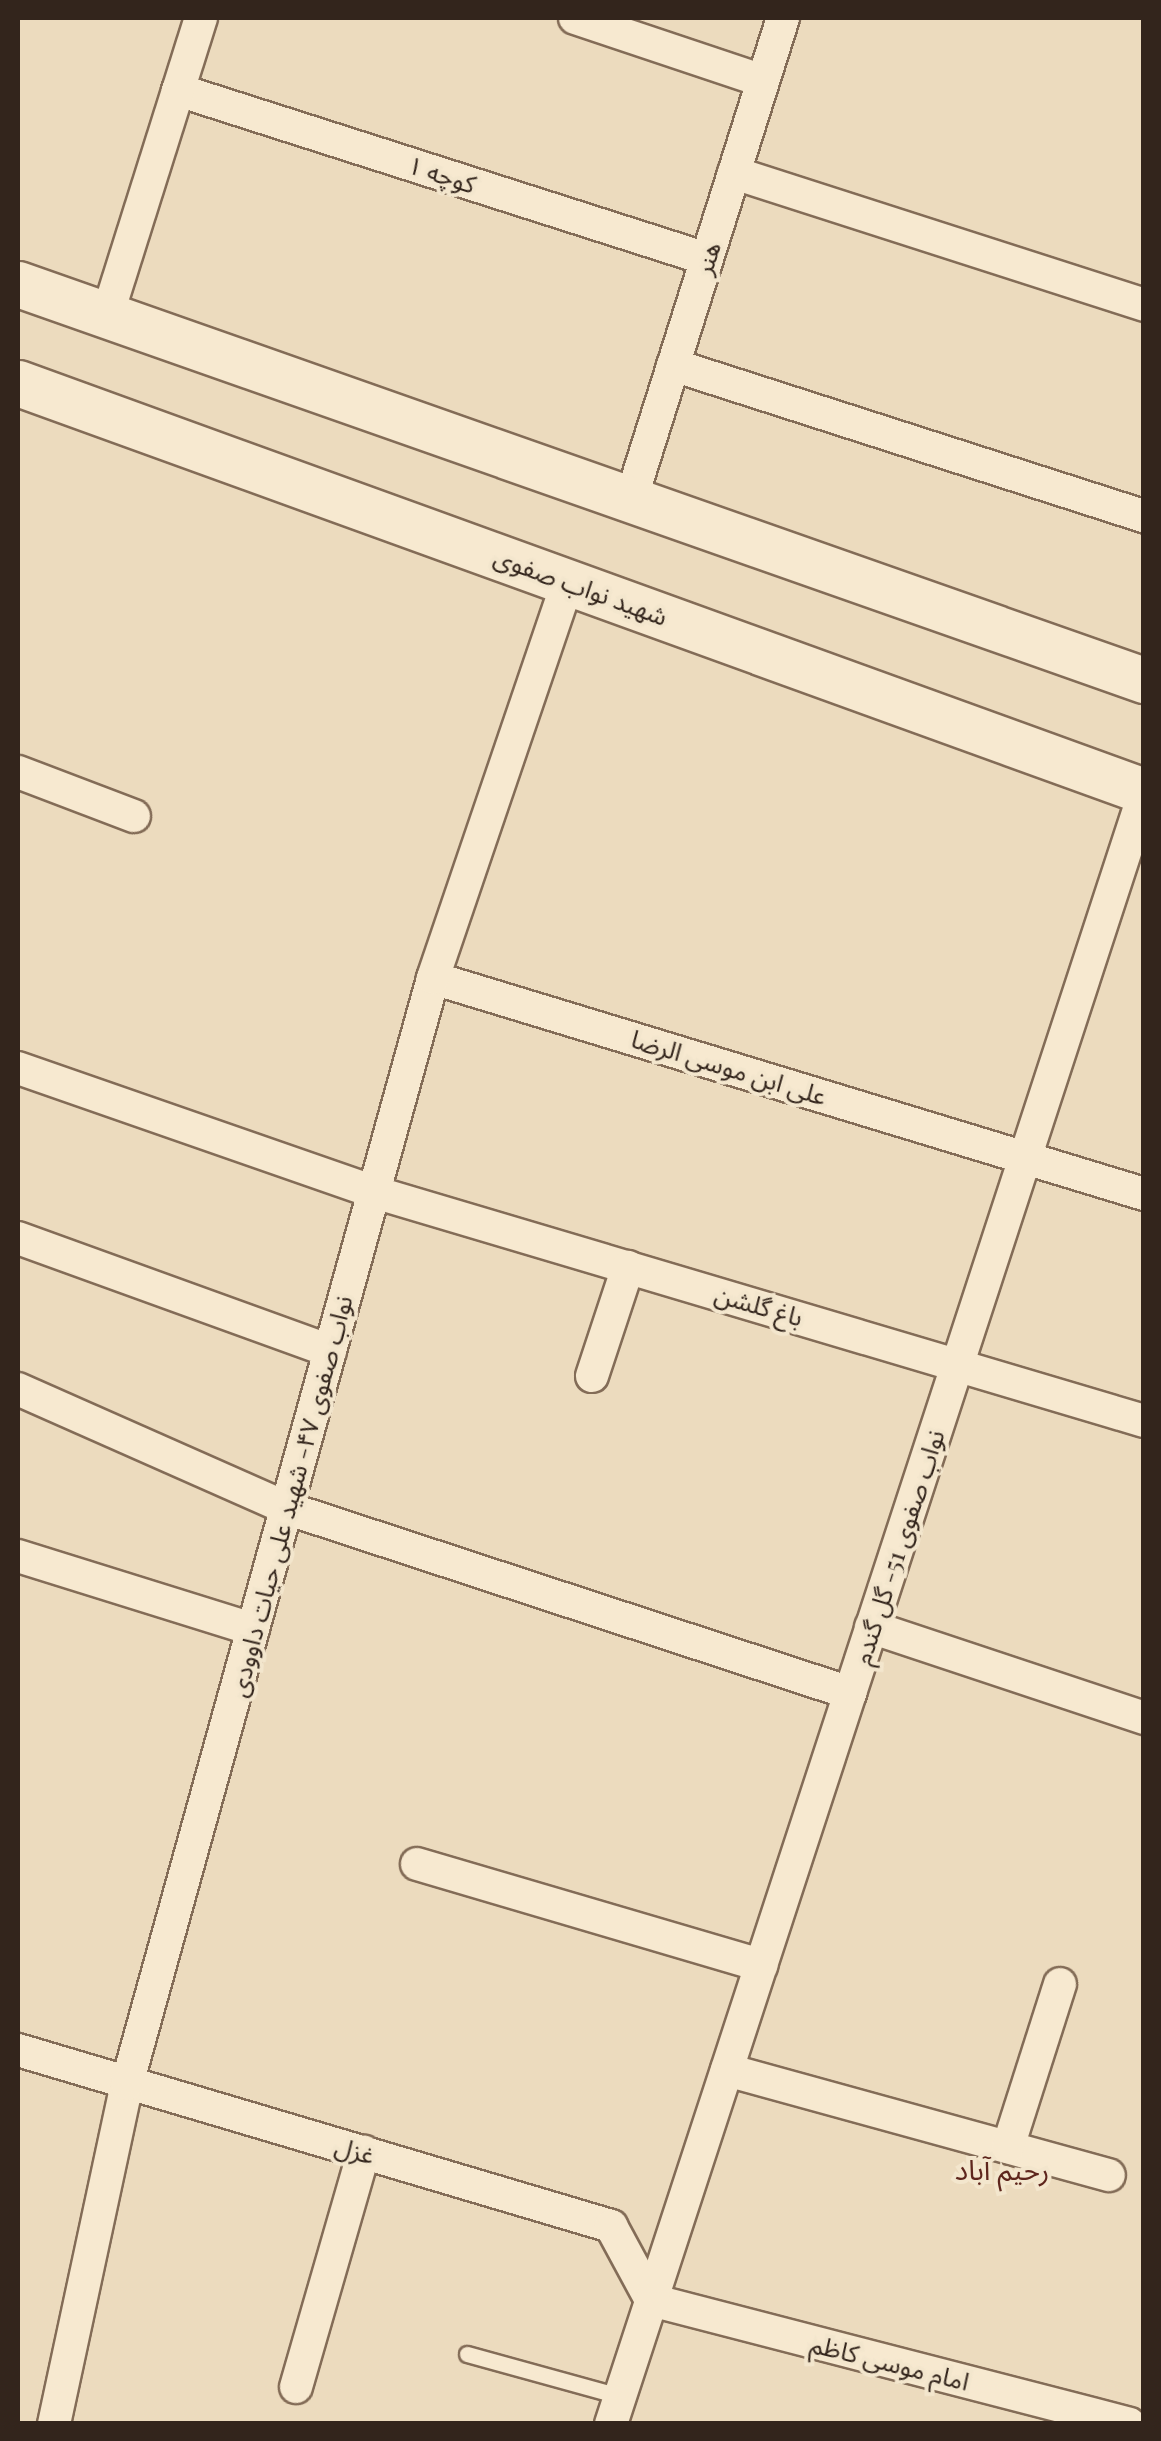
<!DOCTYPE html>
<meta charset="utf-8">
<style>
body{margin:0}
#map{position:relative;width:1161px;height:2441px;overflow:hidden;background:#ecdbbe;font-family:"Playfair Display","Noto Sans Arabic",serif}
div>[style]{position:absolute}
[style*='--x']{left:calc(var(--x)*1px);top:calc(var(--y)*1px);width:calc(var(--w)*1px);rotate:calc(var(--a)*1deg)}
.roads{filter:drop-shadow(2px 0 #836c57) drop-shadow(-2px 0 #836c57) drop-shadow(0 2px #836c57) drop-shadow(0 -2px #836c57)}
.lane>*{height:15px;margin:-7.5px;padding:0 7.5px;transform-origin:7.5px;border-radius:7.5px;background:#f7e9d0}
.street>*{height:32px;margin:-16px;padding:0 16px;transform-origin:16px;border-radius:16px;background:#f7e9d0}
.secondary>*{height:45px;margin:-22.5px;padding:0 22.5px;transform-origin:22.5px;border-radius:22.5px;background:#f7e9d0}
span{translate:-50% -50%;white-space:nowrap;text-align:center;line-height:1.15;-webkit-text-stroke:8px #f3e6cd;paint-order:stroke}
.street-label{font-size:25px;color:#33251c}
.neighbourhood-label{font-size:28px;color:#5e261d}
.frame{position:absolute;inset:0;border:20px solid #33251c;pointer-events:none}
</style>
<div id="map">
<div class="roads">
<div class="lane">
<div style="--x:467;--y:2354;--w:159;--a:15.4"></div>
</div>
<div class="street">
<div style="--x:575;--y:18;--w:198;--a:18.5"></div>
<div style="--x:178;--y:90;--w:555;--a:17.72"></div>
<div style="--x:734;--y:173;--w:431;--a:17.8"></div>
<div style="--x:107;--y:316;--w:312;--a:-72.5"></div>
<div style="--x:673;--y:365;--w:495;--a:17.8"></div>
<div style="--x:631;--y:499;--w:504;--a:-72.46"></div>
<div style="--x:18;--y:772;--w:124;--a:20.8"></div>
<div style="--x:433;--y:978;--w:743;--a:16.9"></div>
<div style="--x:18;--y:1068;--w:377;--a:19.2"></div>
<div style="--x:374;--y:1192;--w:803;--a:16.56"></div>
<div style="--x:18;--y:1238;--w:332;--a:19.9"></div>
<div style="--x:592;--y:1376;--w:115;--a:-71.7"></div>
<div style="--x:18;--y:1389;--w:293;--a:23.9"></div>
<div style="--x:286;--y:1508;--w:594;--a:18.16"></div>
<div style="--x:18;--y:1556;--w:246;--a:17.3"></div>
<div style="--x:871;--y:1627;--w:288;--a:18.4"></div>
<div style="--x:417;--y:1864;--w:359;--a:16.4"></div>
<div style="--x:18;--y:2050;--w:619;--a:16.53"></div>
<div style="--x:611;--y:2226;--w:84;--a:61.6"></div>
<div style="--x:727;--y:2070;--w:396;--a:15.4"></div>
<div style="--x:1008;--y:2147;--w:171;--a:-72.3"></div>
<div style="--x:651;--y:2300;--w:494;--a:14.5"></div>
<div style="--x:296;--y:2387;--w:245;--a:-73.9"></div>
<div style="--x:54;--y:2424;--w:348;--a:-77.9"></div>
<div style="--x:127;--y:2084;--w:1148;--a:-74.53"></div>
<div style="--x:433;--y:978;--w:419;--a:-71.2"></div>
<div style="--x:611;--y:2424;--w:1715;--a:-71.89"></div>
</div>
<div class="secondary">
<div style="--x:18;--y:284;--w:1194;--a:19.38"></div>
<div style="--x:18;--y:383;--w:1198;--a:19.92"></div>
</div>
</div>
<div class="street-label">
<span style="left:442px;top:174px;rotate:18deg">کوچه ۱</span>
<span style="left:707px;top:258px;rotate:-72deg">هنر</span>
<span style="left:581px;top:586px;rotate:20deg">شهید نواب صفوی</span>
<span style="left:729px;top:1067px;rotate:17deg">علی ابن موسی الرضا</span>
<span style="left:759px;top:1305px;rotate:16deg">باغ گلشن</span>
<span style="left:290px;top:1496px;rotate:-75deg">نواب صفوی ۴۷- شهید علی حیات داوودی</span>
<span style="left:898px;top:1547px;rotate:-72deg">نواب صفوی 51- گل گندم</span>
<span style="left:355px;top:2150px;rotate:16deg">غزل</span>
<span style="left:890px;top:2362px;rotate:14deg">امام موسی کاظم</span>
</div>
<div class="neighbourhood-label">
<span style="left:1002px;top:2169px">رحیم آباد</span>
</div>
<div class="frame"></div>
</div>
